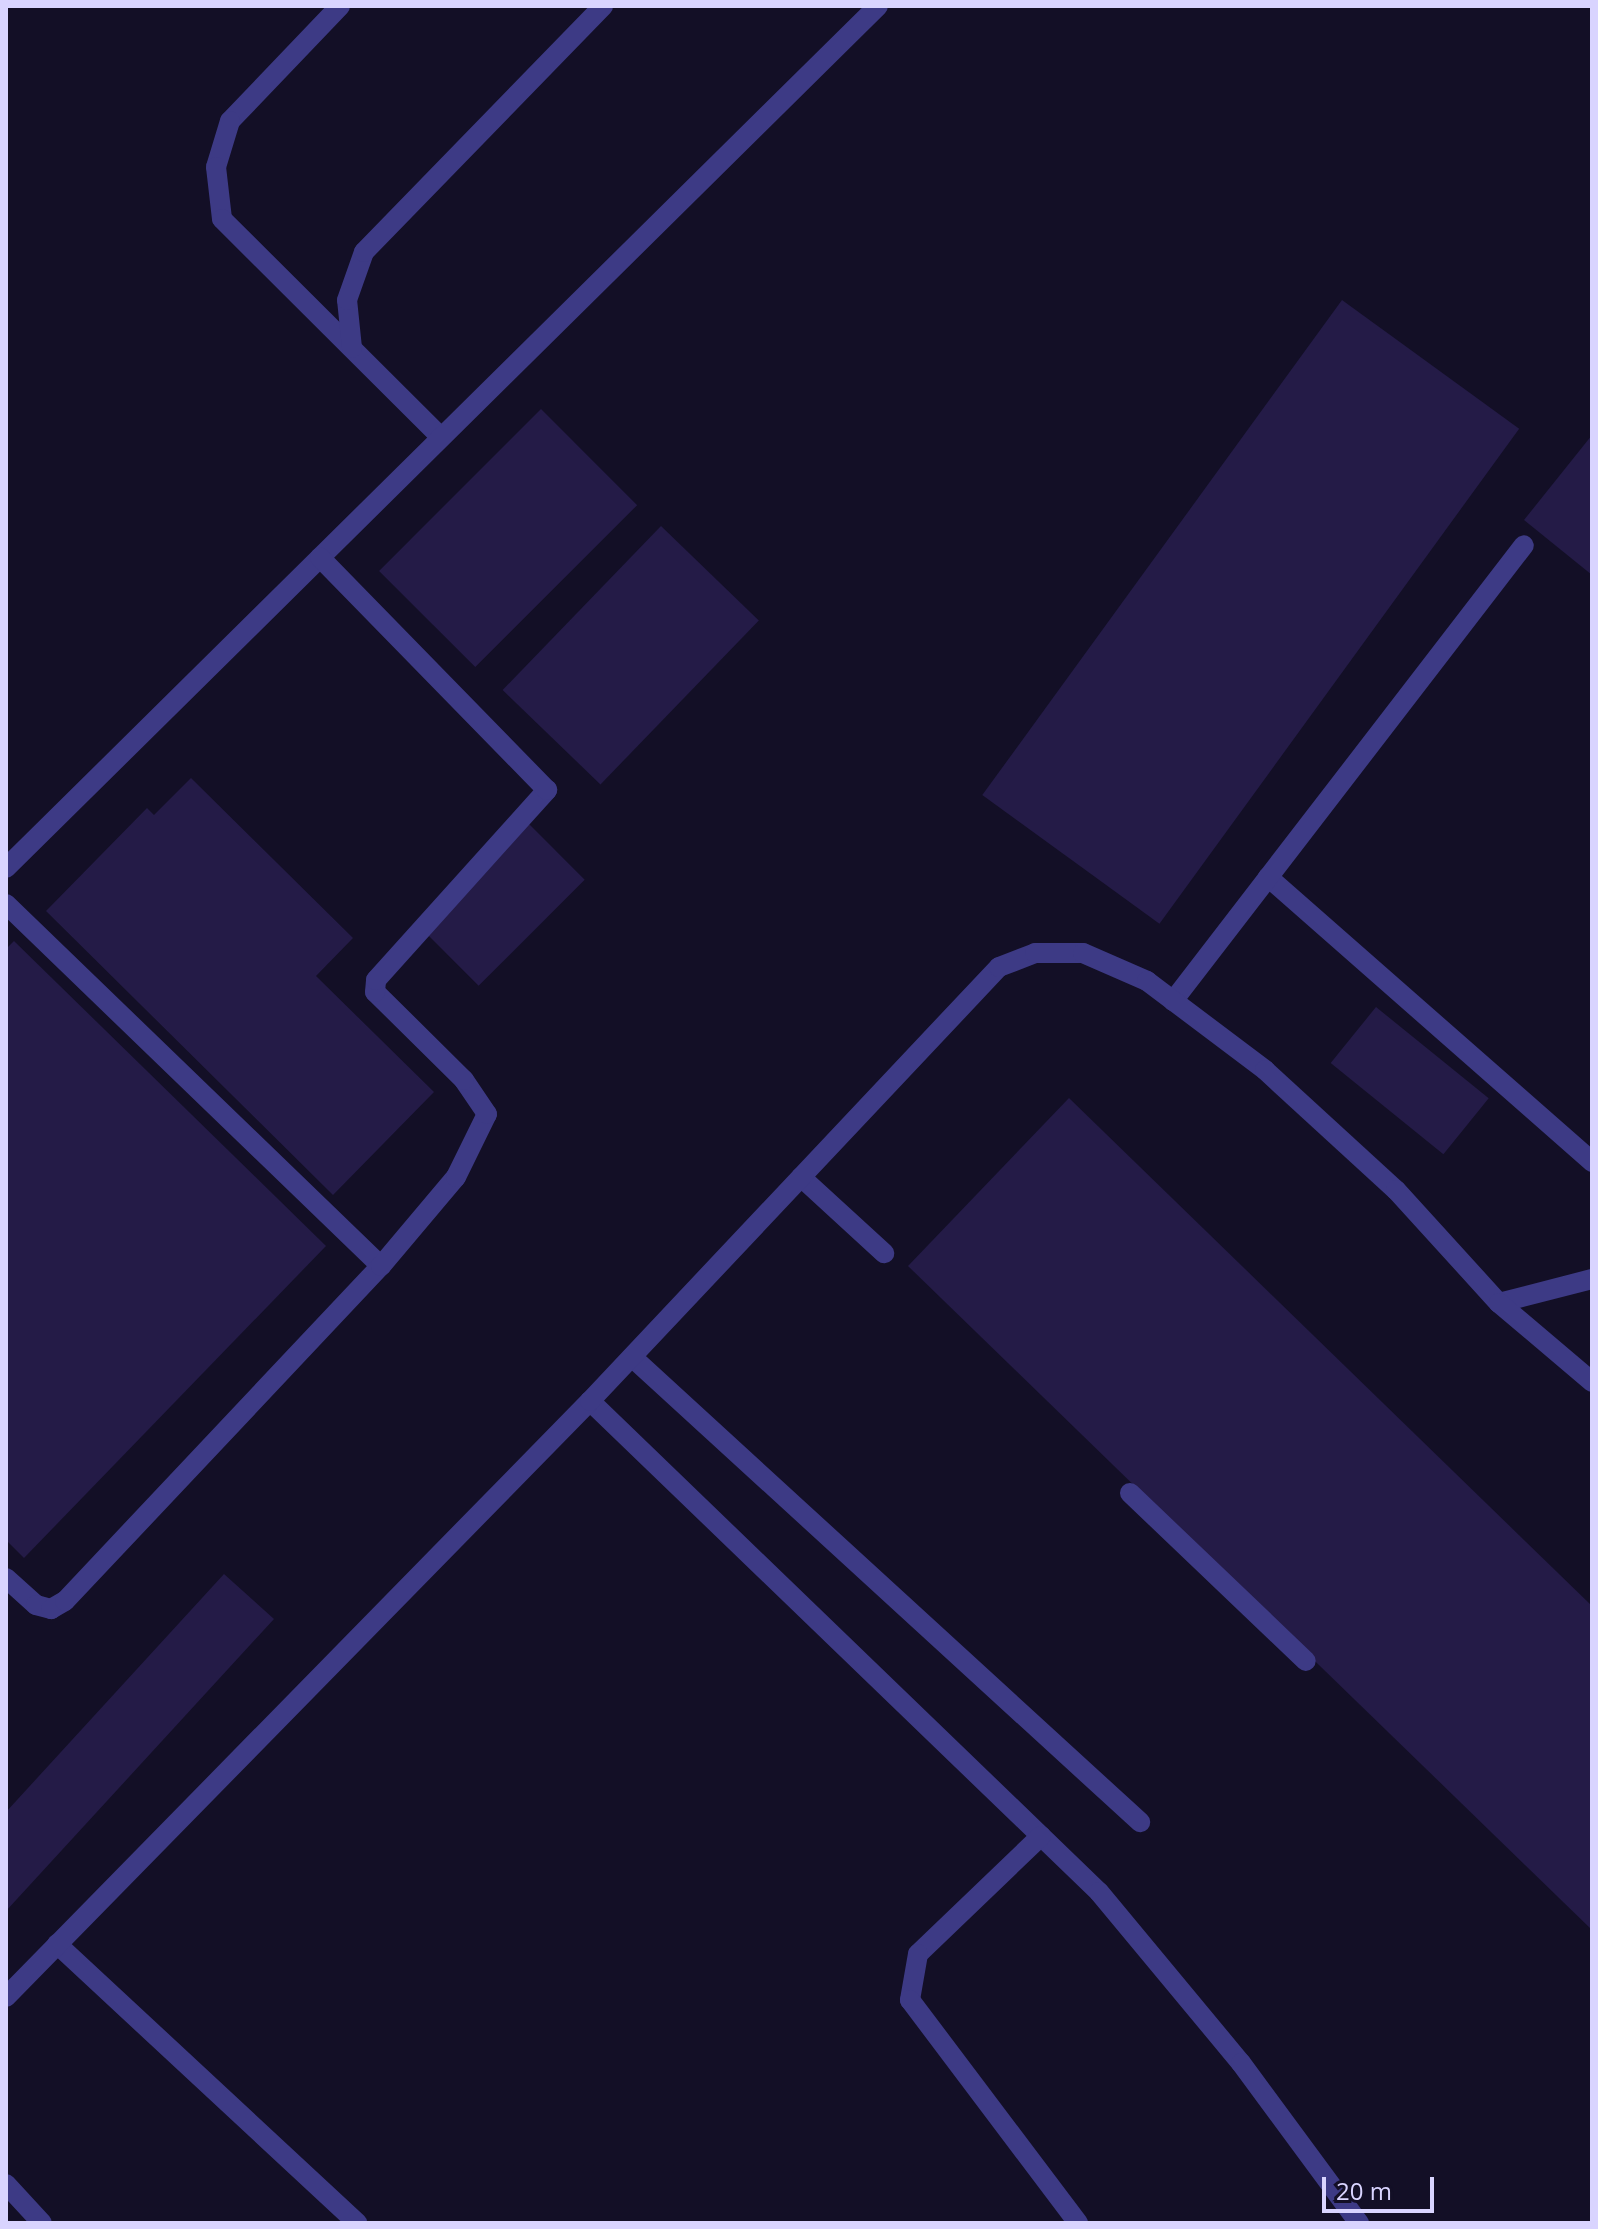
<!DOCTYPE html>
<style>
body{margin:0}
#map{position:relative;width:1598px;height:2229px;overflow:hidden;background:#130f26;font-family:"Open Sans",sans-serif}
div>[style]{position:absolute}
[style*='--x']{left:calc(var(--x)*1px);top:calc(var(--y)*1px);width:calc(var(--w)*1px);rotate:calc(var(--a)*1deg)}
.building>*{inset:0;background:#241b47;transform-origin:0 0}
.lane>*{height:20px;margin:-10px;padding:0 10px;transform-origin:10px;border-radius:10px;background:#3d3a85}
span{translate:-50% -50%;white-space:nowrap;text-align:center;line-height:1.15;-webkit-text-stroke:8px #130f26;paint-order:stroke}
.frame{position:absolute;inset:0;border:8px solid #d9d4ff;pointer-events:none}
.scale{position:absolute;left:1322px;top:2177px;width:112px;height:36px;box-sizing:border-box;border:4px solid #d9d4ff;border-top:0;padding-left:10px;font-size:24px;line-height:28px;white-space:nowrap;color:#d9d4ff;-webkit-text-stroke:6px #130f26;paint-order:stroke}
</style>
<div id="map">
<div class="building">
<div style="left:1342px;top:300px;width:219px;height:612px;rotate:36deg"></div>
<div style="left:541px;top:409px;width:136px;height:229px;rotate:45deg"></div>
<div style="clip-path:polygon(1592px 435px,1592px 575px,1524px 520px)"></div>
<div style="left:661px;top:526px;width:136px;height:228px;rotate:44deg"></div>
<div style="clip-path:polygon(191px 778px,353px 938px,316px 976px,434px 1092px,333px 1195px,46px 911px,147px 808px,154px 815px)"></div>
<div style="left:526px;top:821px;width:83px;height:150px;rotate:45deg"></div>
<div style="clip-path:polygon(14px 941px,326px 1246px,24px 1558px,6px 1540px,6px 949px)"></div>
<div style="left:1376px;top:1007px;width:145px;height:72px;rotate:39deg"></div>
<div style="clip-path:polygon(1069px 1098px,1592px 1606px,1592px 1930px,908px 1266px)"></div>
<div style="clip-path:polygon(224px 1574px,274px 1619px,6px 1911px,6px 1812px)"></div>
</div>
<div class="lane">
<div style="--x:340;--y:6;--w:159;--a:133.7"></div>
<div style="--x:230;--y:121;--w:48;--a:106.9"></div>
<div style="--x:216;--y:167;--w:52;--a:83.4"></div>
<div style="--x:222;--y:219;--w:309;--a:44.9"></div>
<div style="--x:352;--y:348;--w:48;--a:-95.9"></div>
<div style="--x:347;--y:300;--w:51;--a:-70.5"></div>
<div style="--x:364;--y:252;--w:343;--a:-45.8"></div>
<div style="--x:6;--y:868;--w:1226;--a:-44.67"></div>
<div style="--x:1268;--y:877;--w:432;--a:41.3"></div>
<div style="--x:6;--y:904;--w:521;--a:43.99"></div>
<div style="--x:1173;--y:1001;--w:575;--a:-52.41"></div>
<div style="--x:801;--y:1177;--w:113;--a:42.5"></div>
<div style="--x:1499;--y:1303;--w:96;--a:-14.5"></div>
<div style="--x:632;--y:1357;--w:689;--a:42.47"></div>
<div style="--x:590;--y:1401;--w:707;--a:43.97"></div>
<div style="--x:1099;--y:1892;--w:222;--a:50.3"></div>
<div style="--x:1241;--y:2063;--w:199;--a:53.6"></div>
<div style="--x:1130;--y:1493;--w:243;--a:43.7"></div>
<div style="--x:6;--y:1578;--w:40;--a:42"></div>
<div style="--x:36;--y:1605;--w:16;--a:15"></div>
<div style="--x:51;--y:1609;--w:16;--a:-30"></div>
<div style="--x:65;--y:1601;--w:461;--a:-46.7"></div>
<div style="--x:381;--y:1266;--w:116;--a:-49.9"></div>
<div style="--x:456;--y:1177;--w:70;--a:-63.8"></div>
<div style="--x:487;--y:1114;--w:41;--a:-124.1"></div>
<div style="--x:464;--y:1080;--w:125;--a:-135.3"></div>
<div style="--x:375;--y:992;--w:12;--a:-85"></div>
<div style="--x:376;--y:980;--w:256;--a:-48"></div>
<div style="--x:547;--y:790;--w:325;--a:-134.3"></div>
<div style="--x:1041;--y:1836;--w:170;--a:136.2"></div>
<div style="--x:918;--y:1954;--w:47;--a:99.9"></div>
<div style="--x:910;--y:2000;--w:279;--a:53"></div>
<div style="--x:57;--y:1944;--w:410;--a:42.9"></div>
<div style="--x:6;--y:1997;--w:834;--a:-45.58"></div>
<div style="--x:590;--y:1401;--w:596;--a:-46.7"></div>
<div style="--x:999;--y:967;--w:39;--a:-21"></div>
<div style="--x:1035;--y:953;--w:48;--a:0"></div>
<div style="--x:1083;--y:953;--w:70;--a:23.6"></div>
<div style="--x:1147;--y:981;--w:148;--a:37"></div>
<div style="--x:1265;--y:1070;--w:178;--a:42.5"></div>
<div style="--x:1396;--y:1190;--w:153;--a:47.7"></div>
<div style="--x:1499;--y:1303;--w:122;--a:40.3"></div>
<div style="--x:6;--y:2184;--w:53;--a:47.3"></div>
</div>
<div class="frame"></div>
<div class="scale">20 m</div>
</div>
